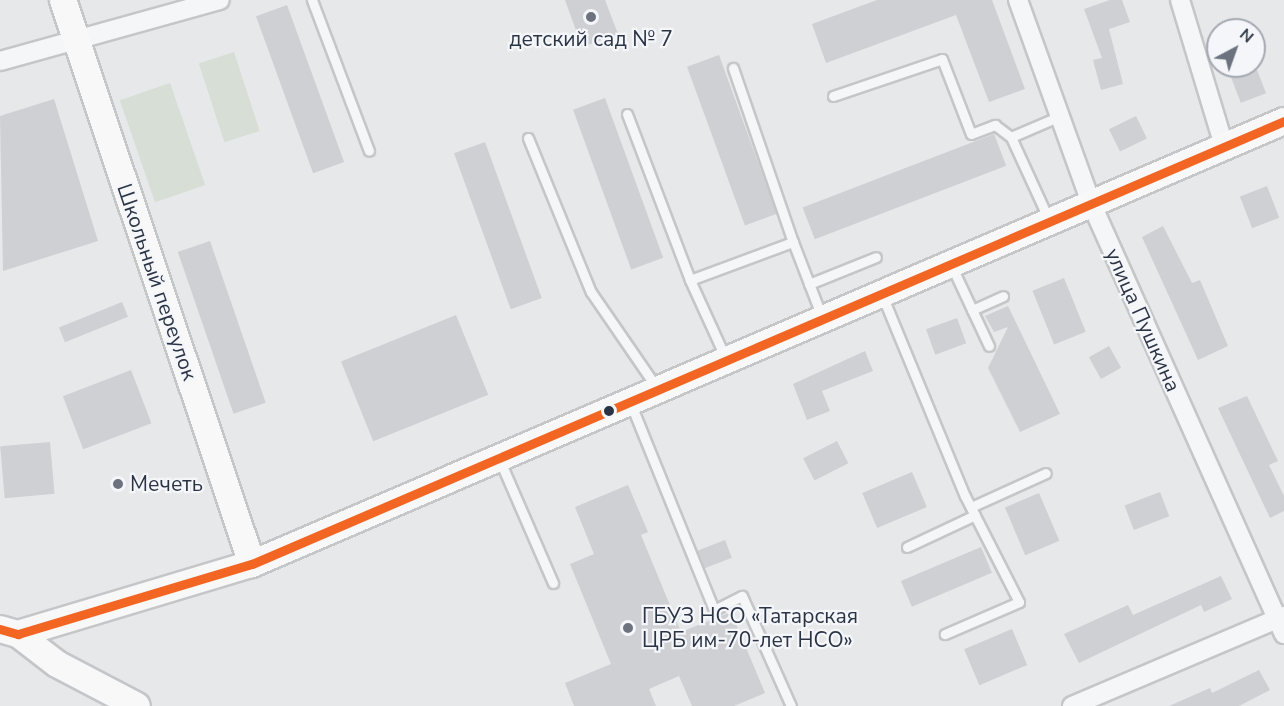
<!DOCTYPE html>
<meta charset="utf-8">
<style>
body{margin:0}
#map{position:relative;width:1284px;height:706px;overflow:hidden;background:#e6e8ea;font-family:"Nunito Sans",sans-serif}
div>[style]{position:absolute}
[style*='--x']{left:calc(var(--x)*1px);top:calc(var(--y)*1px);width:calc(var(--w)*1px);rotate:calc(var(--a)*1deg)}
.green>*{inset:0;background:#d6ded6;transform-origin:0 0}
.building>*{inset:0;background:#ced0d3;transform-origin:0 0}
.roads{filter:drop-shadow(2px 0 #c4c6c8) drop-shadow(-2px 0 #c4c6c8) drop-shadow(0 2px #c4c6c8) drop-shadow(0 -2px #c4c6c8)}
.lane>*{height:9px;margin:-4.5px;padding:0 4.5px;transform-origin:4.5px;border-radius:4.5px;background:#f5f6f7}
.street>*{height:18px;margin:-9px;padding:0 9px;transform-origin:9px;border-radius:9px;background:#f5f6f7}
.secondary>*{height:26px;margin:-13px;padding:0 13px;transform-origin:13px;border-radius:13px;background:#f8f8f8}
.bus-1>*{height:9px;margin:-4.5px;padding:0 4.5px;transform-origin:4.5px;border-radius:4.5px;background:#f26522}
.dots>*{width:16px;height:16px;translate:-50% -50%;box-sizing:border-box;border:3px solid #f4f6f9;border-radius:50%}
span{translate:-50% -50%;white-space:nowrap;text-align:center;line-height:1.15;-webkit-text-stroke:4.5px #f4f6f9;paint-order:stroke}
.poi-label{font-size:21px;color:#2b3445}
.left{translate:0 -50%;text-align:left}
.street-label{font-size:21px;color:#2b3445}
.north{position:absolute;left:1206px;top:18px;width:60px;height:60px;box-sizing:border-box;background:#f4f6f9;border:2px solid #a4a8b1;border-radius:50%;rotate:41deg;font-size:16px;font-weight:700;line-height:24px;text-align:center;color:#2b3445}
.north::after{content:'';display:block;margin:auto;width:21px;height:27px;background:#6c737f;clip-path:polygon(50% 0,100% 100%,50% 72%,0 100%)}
</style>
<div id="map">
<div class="green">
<div style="left:234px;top:52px;width:83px;height:37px;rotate:72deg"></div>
<div style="left:170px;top:83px;width:108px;height:53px;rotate:71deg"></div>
</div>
<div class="building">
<div style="clip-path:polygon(565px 0,605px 0,618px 34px,582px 47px)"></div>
<div style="clip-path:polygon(877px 0,992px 0,1025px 89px,989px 102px,956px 15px,826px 63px,812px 24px)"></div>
<div style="clip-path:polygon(1110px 0,1122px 0,1130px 22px,1109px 29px,1123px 84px,1101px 90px,1093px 60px,1102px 58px,1084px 9px)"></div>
<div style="left:287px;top:5px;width:167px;height:33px;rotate:70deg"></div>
<div style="left:719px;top:55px;width:169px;height:34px;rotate:70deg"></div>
<div style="left:1256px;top:67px;width:28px;height:27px;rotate:69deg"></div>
<div style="left:605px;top:98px;width:170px;height:34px;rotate:70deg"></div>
<div style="clip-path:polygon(54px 99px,98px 241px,3px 271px,0 116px)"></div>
<div style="left:1136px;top:116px;width:25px;height:30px;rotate:64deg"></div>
<div style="left:994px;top:134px;width:34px;height:205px;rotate:69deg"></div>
<div style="left:485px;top:142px;width:166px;height:33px;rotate:70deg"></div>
<div style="left:1267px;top:186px;width:34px;height:29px;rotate:69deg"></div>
<div style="clip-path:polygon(1163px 226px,1192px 283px,1200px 280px,1228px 346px,1198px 360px,1142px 237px)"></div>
<div style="left:210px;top:241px;width:171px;height:34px;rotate:71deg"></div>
<div style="left:1064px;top:278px;width:58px;height:34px;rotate:68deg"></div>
<div style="left:122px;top:302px;width:16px;height:68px;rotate:68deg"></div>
<div style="clip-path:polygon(1008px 306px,1060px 414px,1020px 432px,988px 368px,1008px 327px,994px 332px,985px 316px)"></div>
<div style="left:456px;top:315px;width:86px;height:124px;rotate:68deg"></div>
<div style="left:957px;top:318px;width:27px;height:33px;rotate:70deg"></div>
<div style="left:1109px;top:346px;width:25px;height:23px;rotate:61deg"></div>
<div style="clip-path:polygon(865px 351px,873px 371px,822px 391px,830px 411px,807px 420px,793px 384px)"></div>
<div style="left:131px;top:370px;width:57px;height:73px;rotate:69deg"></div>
<div style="clip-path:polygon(1247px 396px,1278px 461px,1269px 465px,1284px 496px,1284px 511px,1270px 518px,1218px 408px)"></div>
<div style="left:837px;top:441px;width:25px;height:38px;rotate:63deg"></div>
<div style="left:50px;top:442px;width:52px;height:50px;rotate:85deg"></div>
<div style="left:912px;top:472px;width:38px;height:54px;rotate:67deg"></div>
<div style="clip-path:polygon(628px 485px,648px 532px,641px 535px,681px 632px,731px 612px,765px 693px,734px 706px,692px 706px,679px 676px,649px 689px,656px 706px,574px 706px,565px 683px,611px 664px,570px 564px,594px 554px,575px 507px)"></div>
<div style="left:1160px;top:492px;width:26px;height:38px;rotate:69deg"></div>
<div style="left:1039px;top:493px;width:52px;height:37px;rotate:67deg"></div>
<div style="left:725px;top:540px;width:19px;height:29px;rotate:69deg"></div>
<div style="left:981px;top:547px;width:28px;height:87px;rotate:67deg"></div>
<div style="clip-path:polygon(1221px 576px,1232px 599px,1204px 612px,1201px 605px,1079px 663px,1064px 634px,1128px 605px,1133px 615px)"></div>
<div style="left:1012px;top:629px;width:39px;height:52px;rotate:67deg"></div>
<div style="clip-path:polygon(1259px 670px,1270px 690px,1239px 706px,1169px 706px,1210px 688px,1212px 693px)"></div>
</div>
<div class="roads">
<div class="lane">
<div style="--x:312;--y:0;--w:161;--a:69.3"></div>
<div style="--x:733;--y:68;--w:184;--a:71"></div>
<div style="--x:833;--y:96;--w:115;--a:-18.7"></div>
<div style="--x:942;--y:59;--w:80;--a:68.9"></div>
<div style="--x:971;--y:134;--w:26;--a:-21"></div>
<div style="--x:995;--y:125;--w:20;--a:37"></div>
<div style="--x:627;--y:114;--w:178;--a:69.2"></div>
<div style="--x:528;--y:138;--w:166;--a:67.8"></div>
<div style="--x:591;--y:292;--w:116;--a:55.5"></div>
<div style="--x:1049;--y:220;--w:91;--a:-114.6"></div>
<div style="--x:1011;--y:137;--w:53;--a:-23.2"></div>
<div style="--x:952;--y:267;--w:87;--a:64.9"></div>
<div style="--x:809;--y:284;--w:72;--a:-21.9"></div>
<div style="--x:882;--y:295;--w:217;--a:67.6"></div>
<div style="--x:965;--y:496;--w:119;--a:63"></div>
<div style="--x:1019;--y:602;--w:81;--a:156.6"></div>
<div style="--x:972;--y:310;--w:34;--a:-24"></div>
<div style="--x:726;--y:359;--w:87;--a:-114.5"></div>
<div style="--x:690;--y:280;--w:110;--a:-20.3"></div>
<div style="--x:793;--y:242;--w:80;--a:68.9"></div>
<div style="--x:630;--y:402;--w:224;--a:68"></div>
<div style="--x:714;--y:610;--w:31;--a:-27"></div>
<div style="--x:742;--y:596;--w:120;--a:66"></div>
<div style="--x:500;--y:461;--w:133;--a:66.5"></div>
<div style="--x:971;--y:507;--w:82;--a:-24.4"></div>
<div style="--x:907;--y:547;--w:75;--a:-25.2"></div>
</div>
<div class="street">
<div style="--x:1018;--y:0;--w:218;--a:70.2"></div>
<div style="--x:1092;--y:205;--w:470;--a:65.9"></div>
<div style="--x:1180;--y:0;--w:152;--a:73.2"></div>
<div style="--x:0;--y:61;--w:228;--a:-15.5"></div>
<div style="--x:1072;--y:706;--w:230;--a:-23"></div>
</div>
<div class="secondary">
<div style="--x:63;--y:0;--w:595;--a:71.47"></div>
<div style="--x:0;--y:629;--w:19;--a:16"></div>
<div style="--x:18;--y:634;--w:244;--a:-16.7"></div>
<div style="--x:252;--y:564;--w:1123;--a:-23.23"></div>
<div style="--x:18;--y:634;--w:49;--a:37.6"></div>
<div style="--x:57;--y:664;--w:90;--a:27.7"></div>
</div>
</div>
<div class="bus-1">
<div style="--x:0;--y:629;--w:19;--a:16"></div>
<div style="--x:18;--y:634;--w:244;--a:-16.7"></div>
<div style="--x:252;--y:564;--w:1123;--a:-23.23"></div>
</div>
<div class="dots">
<div style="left:591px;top:17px;background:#6c737f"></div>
<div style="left:609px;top:411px;background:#2b3445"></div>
<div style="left:118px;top:484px;background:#6c737f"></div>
<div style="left:628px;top:628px;background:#6c737f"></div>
</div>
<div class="poi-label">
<span style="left:591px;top:39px">детский сад № 7</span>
<span class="left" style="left:130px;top:484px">Мечеть</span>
<span class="left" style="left:642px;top:628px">ГБУЗ НСО «Татарская<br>ЦРБ им-70-лет НСО»</span>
</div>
<div class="street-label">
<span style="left:157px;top:282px;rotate:71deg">Школьный переулок</span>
<span style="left:1143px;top:320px;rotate:66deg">улица Пушкина</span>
</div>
<div class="north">N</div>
</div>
